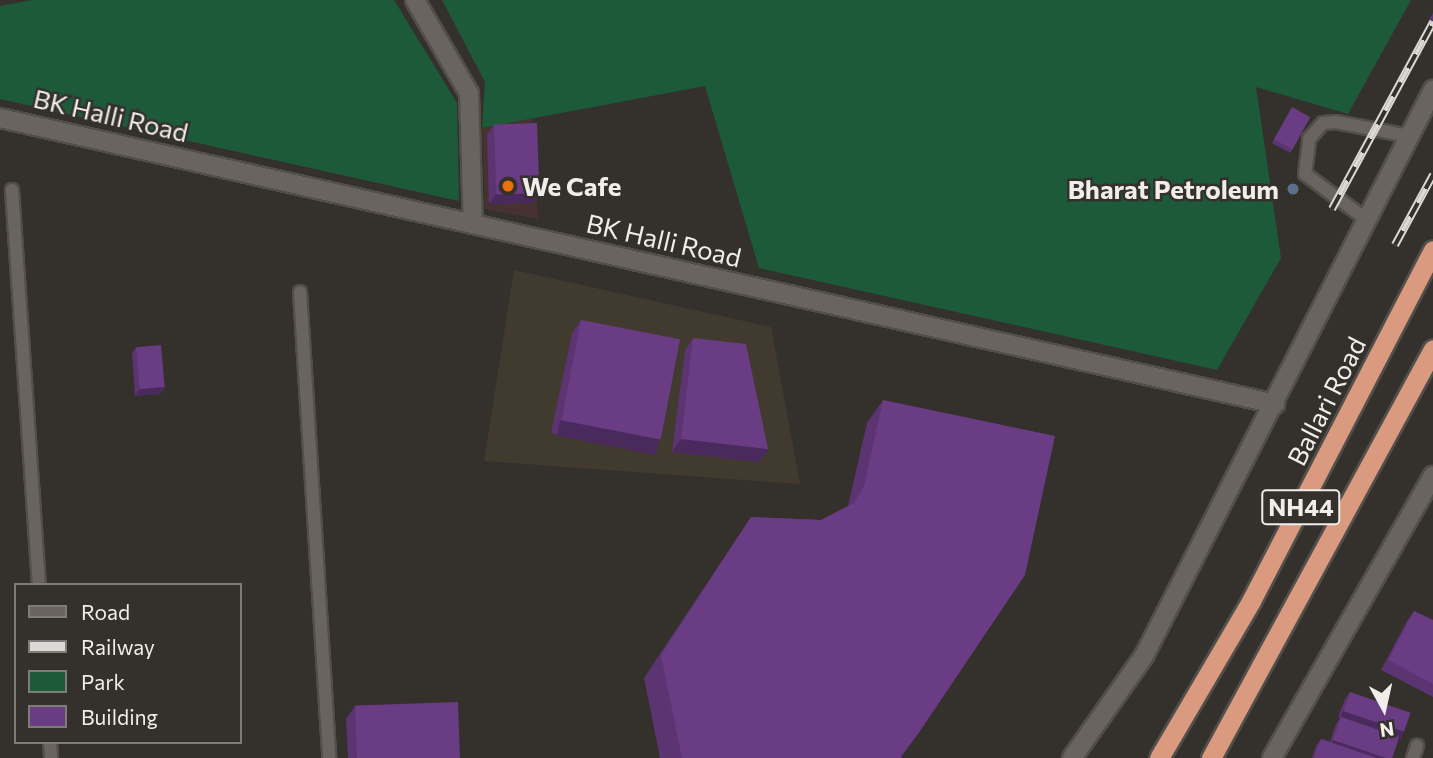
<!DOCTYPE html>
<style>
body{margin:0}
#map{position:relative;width:1433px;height:758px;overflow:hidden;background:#34302b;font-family:Commissioner,sans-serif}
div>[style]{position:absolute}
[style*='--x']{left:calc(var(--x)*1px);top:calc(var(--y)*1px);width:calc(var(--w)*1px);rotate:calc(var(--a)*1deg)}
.commercial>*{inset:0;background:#473231}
.built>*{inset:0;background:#413a2f}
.green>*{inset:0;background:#1c5a3a}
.roads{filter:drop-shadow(2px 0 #524f4b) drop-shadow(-2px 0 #524f4b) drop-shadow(0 2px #524f4b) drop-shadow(0 -2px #524f4b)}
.service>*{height:12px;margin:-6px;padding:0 6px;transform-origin:6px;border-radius:6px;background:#69655e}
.minor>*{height:18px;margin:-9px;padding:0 9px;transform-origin:9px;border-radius:9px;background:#69655e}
.tertiary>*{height:18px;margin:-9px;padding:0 9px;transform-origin:9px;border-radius:9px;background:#69655e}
.secondary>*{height:18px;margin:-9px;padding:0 9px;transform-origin:9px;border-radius:9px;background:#69655e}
.trunk>*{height:19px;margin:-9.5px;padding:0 9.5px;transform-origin:9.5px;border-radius:9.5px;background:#d99a7f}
.rail>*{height:8px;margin-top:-4px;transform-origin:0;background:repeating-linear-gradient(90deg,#34302b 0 16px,#dbd8d5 0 32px);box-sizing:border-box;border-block:2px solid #dbd8d5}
.wall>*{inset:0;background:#5b3471}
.shaded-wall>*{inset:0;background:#4a2a5c;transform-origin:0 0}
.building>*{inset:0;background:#6a3c83;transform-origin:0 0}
.dots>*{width:19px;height:19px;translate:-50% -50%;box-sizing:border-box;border:4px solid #34302b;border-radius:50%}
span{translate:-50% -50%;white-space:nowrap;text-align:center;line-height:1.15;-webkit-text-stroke:5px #34302b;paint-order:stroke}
.shield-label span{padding:2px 5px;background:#34302b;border:2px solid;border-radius:5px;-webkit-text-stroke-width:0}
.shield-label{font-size:24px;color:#f0edea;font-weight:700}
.street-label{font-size:26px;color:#f0edea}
.poi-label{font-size:26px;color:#f0edea;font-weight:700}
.left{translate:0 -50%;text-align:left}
.right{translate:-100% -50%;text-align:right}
.legend{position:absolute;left:14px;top:583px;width:228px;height:161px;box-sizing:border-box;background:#34302b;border:2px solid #7f7c77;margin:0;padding:9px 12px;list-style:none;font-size:21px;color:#f0edea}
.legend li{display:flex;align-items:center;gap:14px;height:35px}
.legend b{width:35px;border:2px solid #7f7c77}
.north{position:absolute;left:1349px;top:674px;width:70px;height:70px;-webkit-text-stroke:5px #34302b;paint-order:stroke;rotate:172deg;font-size:19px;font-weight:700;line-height:28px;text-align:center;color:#f0edea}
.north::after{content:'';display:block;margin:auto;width:24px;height:32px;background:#f0edea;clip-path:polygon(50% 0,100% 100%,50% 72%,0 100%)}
</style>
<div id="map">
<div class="commercial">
<div style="clip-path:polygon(533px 118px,538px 219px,485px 209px,482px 128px)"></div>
</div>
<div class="built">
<div style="clip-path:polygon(514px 270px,771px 327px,800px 484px,484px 461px)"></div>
</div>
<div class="green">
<div style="clip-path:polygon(32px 0,394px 0,457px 103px,459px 201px,0 99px,0 6px)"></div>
<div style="clip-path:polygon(442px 0,1411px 0,1348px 114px,1256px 87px,1281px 258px,1217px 370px,759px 268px,705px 86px,482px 128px,485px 82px)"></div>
</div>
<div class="roads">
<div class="service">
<div style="--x:12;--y:190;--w:396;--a:86.1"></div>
<div style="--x:1367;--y:220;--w:77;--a:-143.4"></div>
<div style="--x:1305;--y:174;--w:35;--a:-83"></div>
<div style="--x:1309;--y:139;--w:21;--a:-49"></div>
<div style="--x:1323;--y:123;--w:13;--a:-4"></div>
<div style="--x:1336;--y:122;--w:74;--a:10.9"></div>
<div style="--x:300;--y:292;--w:467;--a:86.4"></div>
<div style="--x:50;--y:742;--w:16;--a:86"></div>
<div style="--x:1413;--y:758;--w:13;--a:-72"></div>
</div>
<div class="minor">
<div style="--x:415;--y:0;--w:108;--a:59.9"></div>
<div style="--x:469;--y:93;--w:131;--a:88.3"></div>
</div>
<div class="tertiary">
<div style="--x:1072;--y:758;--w:125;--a:-54.8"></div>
<div style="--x:1144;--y:656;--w:636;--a:-62.95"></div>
<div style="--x:1272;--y:758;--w:325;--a:-60.3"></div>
</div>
<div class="secondary">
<div style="--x:0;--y:118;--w:1307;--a:12.64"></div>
</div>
<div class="trunk">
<div style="--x:1159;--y:758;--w:182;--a:-59.6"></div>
<div style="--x:1251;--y:601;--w:395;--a:-62.6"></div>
<div style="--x:1211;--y:758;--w:465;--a:-61.5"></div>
</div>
</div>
<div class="rail">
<div style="--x:1332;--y:209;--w:213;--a:-61.6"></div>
<div style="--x:1395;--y:245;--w:80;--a:-61.5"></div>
</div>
<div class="wall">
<div style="clip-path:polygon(1433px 13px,1433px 21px,1429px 19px)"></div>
<div style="clip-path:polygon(1290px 111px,1293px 149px,1290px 153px,1272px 143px)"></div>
<div style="clip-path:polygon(494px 125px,539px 193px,532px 203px,489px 204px,487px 135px)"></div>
<div style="clip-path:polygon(581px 320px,659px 440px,650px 453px,551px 433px,572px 333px)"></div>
<div style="clip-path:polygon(693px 338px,768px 449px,759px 462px,672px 452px,685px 350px)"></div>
<div style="clip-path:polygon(136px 347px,165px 387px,160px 394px,135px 396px,132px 354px)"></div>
<div style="clip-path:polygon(883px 400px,902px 758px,660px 758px,644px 678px,751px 517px,821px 520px,848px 506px,867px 423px)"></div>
<div style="clip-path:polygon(1414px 611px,1433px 620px,1433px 697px,1381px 670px,1407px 621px)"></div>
<div style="clip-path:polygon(1350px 692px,1399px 738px,1392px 758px,1312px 758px,1316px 746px,1321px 739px,1330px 742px,1336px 724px,1340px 718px,1338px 717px,1345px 699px)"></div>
<div style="clip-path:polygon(355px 706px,460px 758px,348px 758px,346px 719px)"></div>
</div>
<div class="shaded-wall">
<div style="clip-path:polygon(539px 193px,532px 203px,489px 204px,496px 194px)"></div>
<div style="clip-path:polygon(165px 387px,160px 394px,135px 396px,140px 389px)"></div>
<div style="left:560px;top:420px;width:101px;height:16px;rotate:11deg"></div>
<div style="clip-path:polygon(681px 439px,768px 449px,759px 462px,672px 452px)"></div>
<div style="left:1343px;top:711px;width:64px;height:8px;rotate:19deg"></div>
<div style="clip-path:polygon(1333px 740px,1386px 758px,1362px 758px,1328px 747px)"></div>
</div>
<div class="building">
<div style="left:1292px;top:107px;width:21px;height:37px;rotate:29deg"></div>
<div style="left:537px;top:123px;width:70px;height:43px;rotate:88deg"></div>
<div style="left:581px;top:320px;width:101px;height:102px;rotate:11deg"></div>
<div style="clip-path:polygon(693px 338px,746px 344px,768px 449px,681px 439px)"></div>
<div style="left:161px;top:345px;width:42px;height:25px;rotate:85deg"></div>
<div style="clip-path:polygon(883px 400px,1055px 436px,1025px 575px,918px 734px,900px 758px,682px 758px,661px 655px,751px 517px,821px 520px,854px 503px,864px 486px)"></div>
<div style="clip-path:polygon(1414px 611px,1433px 620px,1433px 684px,1388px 660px)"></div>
<div style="left:1350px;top:692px;width:64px;height:20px;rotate:19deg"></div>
<div style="left:458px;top:702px;width:56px;height:103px;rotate:88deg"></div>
<div style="clip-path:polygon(1341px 717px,1399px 737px,1392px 758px,1386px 758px,1333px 740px)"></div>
<div style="clip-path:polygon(1321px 739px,1377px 758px,1314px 758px)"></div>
</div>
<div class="dots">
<div style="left:508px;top:186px;background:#e8710a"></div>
<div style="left:1293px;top:189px;background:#5c6f8a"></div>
</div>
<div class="shield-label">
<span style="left:1301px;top:507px">NH44</span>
</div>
<div class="street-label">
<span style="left:111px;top:115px;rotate:13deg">BK Halli Road</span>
<span style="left:664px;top:240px;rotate:13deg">BK Halli Road</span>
<span style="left:1326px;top:401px;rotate:-63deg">Ballari Road</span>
</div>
<div class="poi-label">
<span class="left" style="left:522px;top:186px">We Cafe</span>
<span class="right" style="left:1279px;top:189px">Bharat Petroleum</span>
</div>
<ul class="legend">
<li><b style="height:9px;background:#69655e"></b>Road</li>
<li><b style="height:9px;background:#dbd8d5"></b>Railway</li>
<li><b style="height:19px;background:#1c5a3a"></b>Park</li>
<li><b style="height:19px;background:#6a3c83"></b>Building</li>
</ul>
<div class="north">N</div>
</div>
